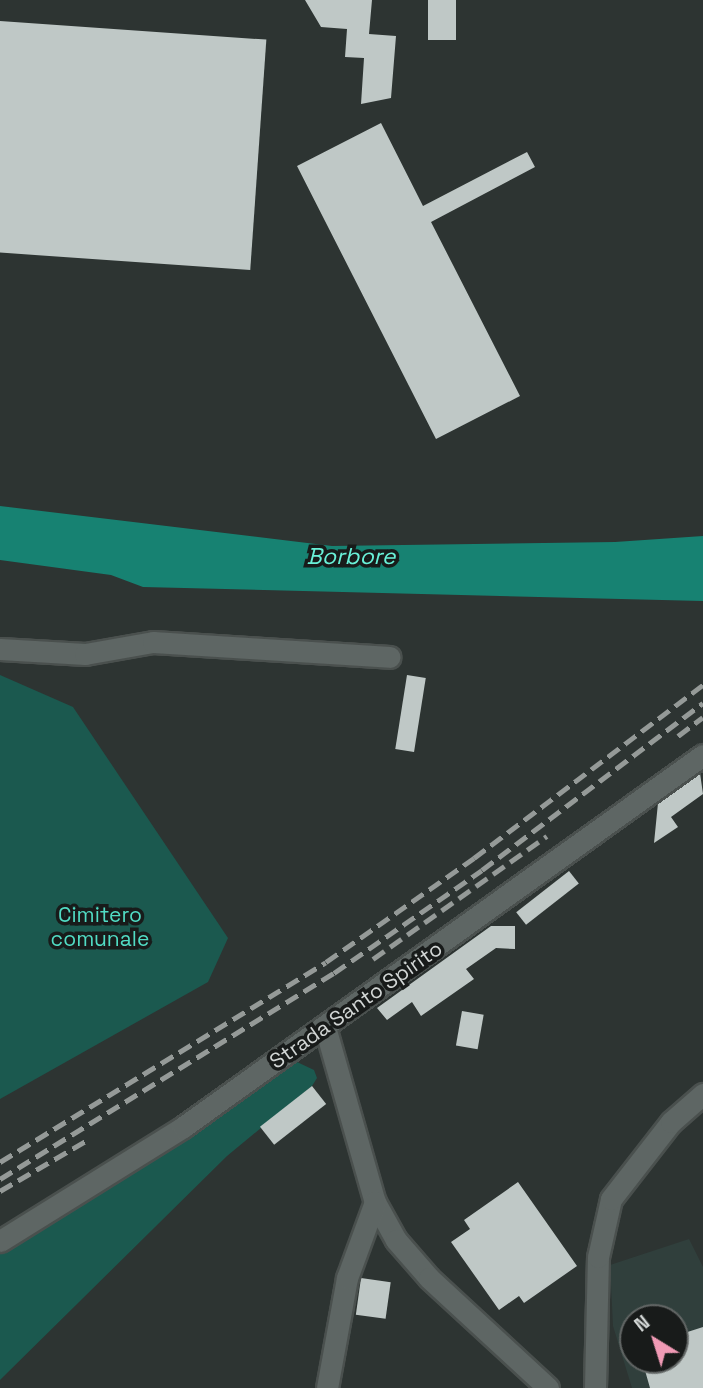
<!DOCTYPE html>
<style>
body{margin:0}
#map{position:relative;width:703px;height:1388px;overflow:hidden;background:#2d3432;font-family:"Space Grotesk",sans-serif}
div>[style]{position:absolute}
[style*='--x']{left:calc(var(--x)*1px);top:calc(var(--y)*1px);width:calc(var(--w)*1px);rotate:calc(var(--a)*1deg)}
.built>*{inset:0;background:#303f3c}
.green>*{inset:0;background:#1b594f}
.water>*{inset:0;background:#178272}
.building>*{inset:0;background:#bfc8c6;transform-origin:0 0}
.roads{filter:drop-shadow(2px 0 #4a504e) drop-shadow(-2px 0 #4a504e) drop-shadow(0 2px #4a504e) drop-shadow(0 -2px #4a504e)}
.minor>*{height:21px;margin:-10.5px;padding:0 10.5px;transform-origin:10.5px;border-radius:10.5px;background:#5e6664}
.rail>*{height:5px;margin-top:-2.5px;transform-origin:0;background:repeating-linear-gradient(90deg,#959a98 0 14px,transparent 0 21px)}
span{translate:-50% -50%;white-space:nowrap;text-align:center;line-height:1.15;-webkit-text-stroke:7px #181b1a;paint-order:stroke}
.park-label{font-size:21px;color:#51dcc4}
.street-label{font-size:21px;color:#d2d6d5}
.water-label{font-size:23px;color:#69f1d8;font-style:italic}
.north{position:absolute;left:619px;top:1304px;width:70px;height:70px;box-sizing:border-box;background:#181b1a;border:2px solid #626665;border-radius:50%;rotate:322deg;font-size:19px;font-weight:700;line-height:28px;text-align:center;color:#d2d6d5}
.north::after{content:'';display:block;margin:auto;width:24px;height:32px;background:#f09ab5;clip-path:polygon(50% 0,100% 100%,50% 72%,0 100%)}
</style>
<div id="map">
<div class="built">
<div style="clip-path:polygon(evenodd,689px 1239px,703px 1267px,703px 1388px,632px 1388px,613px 1326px,610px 1265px,689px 1239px,633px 1318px,675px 1318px,675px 1360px,633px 1360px,633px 1318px)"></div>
</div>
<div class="green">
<div style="clip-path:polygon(0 675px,73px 707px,228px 938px,208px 982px,0 1099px)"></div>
<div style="clip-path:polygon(297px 1062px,314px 1070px,317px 1078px,312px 1086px,227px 1156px,0 1380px,0 1251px,286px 1064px)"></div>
</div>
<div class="water">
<div style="clip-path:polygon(0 506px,332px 546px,615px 542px,703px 536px,703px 601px,143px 587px,111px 575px,0 560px)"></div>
</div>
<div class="building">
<div style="clip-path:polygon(305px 0,372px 0,369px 34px,396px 36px,391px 98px,361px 104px,364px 58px,345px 57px,347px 29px,321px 27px)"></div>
<div style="left:428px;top:0;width:28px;height:40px"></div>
<div style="left:0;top:21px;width:267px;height:231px;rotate:4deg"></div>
<div style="clip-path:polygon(381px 123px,423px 206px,527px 152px,535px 167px,431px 222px,520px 396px,436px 439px,297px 166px)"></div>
<div style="left:407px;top:675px;width:19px;height:75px;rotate:9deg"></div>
<div style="clip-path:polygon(700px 773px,703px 794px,671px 817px,678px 827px,654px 843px,658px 803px)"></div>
<div style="left:569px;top:871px;width:16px;height:67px;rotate:52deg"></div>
<div style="clip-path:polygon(491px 926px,515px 926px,515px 949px,496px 948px,466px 969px,474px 979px,421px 1016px,412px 1002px,387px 1020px,377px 1008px)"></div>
<div style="left:462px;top:1011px;width:22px;height:35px;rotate:10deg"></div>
<div style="left:312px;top:1086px;width:23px;height:66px;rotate:52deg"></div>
<div style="clip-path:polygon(518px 1182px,577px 1266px,524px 1303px,519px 1296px,499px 1310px,451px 1242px,470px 1229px,464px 1220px)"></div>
<div style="left:361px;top:1278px;width:30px;height:37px;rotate:8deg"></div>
<div style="clip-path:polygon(703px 1327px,703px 1388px,650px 1388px,642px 1360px,675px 1360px,675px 1336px)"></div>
</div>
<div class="roads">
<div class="minor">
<div style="--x:0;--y:649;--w:85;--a:3.4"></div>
<div style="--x:85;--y:654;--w:69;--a:-10"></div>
<div style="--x:153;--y:642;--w:237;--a:3.6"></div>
<div style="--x:325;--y:1027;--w:182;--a:74.1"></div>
<div style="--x:375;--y:1202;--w:43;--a:61.1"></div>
<div style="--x:396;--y:1240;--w:50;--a:49"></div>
<div style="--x:429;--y:1278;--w:162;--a:42.7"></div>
<div style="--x:0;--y:1241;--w:216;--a:-31.9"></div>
<div style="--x:183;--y:1127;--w:639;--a:-35.58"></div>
<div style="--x:327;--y:1388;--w:112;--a:-79.7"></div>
<div style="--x:347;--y:1278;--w:81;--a:-69.8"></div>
<div style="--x:595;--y:1388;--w:131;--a:-88.7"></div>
<div style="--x:598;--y:1257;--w:59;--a:-77.4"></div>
<div style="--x:611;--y:1199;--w:98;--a:-52.1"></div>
<div style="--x:671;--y:1122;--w:43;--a:-41.2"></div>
</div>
</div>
<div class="rail">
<div style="--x:678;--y:736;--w:31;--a:-37"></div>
<div style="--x:373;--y:959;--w:213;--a:-35.3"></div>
<div style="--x:0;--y:1162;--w:382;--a:-31.5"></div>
<div style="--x:326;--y:962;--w:181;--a:-35.1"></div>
<div style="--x:474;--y:858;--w:287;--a:-37.1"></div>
<div style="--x:0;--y:1179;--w:392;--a:-31.7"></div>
<div style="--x:334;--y:973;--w:180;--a:-34.8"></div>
<div style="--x:482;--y:870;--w:277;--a:-37.1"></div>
<div style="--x:0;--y:1191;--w:103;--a:-30.3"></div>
</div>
<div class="park-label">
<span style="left:100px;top:927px">Cimitero<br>comunale</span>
</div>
<div class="street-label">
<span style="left:356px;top:1005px;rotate:-35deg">Strada Santo Spirito</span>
</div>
<div class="water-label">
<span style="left:351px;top:556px">Borbore</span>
</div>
<div class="north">N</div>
</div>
